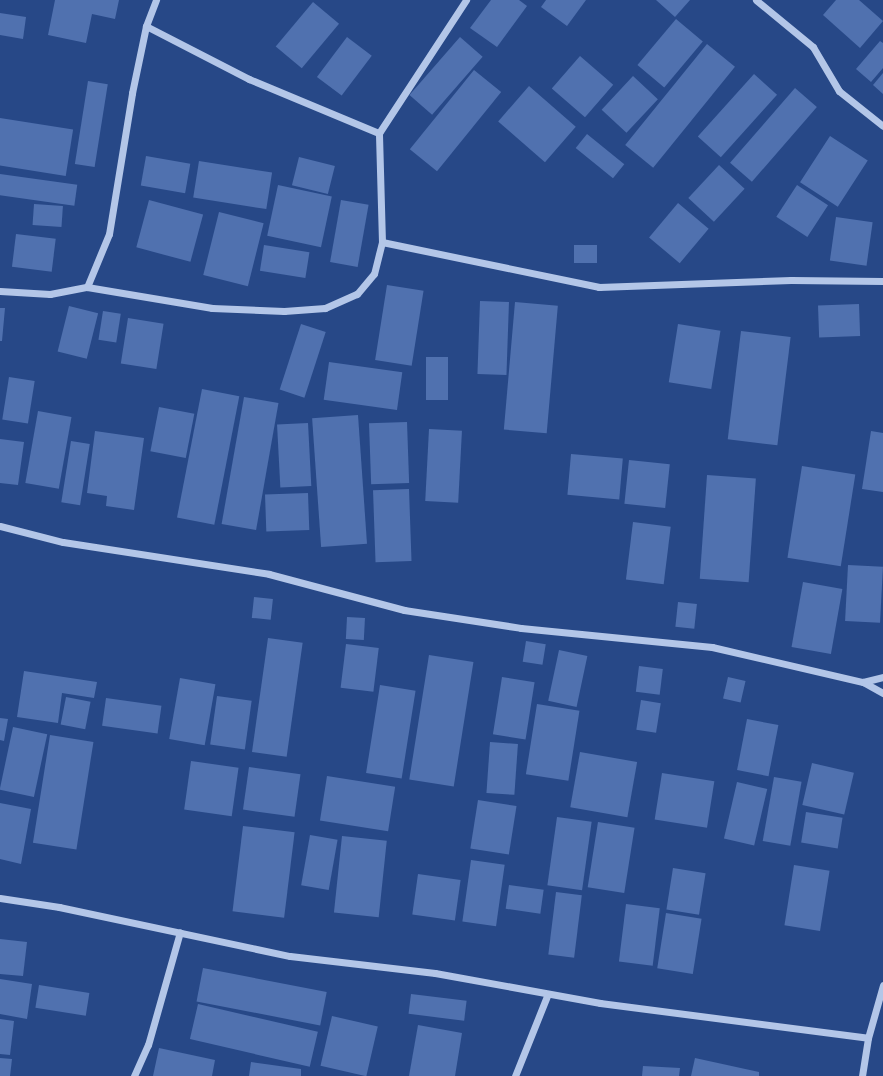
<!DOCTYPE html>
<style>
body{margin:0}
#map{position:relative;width:883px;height:1076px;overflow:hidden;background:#274887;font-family:Mulish,sans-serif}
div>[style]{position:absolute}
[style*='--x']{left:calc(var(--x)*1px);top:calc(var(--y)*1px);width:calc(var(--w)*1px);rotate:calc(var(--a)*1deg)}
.building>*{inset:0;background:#5071af;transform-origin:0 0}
.minor>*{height:7px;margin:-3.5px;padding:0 3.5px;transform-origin:3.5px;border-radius:3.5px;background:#b3c6e8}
span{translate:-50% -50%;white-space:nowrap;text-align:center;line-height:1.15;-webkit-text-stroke:3.5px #274887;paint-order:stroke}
</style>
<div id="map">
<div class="building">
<div style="clip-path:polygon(55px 0,119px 0,115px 19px,92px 14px,86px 43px,48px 35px)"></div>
<div style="clip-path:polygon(491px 0,519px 0,527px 6px,497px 47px,470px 28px)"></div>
<div style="clip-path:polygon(546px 0,586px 0,567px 26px,541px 7px)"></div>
<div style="clip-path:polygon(656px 0,690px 0,675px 17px)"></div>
<div style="clip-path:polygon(836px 0,859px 0,883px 21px,860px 48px,823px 15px)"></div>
<div style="left:313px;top:2px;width:34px;height:58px;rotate:40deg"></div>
<div style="clip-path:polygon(0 13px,26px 17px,23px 39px,0 35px)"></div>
<div style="left:676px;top:19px;width:35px;height:60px;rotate:40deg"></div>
<div style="left:347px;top:37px;width:31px;height:50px;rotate:37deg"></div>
<div style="left:460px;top:37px;width:30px;height:77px;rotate:41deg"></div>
<div style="clip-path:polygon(880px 41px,883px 43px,883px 68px,871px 82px,856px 69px)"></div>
<div style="left:707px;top:44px;width:36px;height:130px;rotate:39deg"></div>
<div style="left:580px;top:56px;width:44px;height:43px;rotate:41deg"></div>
<div style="left:474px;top:70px;width:35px;height:102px;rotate:39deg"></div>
<div style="clip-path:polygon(883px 73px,883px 94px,873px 85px)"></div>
<div style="left:754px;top:74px;width:31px;height:84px;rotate:42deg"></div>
<div style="left:633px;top:76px;width:34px;height:46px;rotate:43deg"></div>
<div style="left:88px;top:81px;width:20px;height:84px;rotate:9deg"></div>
<div style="left:529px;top:86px;width:62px;height:47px;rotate:41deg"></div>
<div style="left:795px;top:88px;width:29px;height:99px;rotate:41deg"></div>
<div style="left:0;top:118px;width:74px;height:47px;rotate:9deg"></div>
<div style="left:587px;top:134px;width:48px;height:18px;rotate:39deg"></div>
<div style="left:830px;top:136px;width:45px;height:55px;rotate:33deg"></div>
<div style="left:146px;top:156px;width:45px;height:30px;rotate:10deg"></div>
<div style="left:299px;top:157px;width:37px;height:29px;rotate:14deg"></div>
<div style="left:199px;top:161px;width:74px;height:37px;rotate:9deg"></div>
<div style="left:719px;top:165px;width:35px;height:45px;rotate:43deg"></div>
<div style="left:0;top:174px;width:78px;height:21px;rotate:8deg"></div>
<div style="left:278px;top:185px;width:55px;height:52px;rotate:12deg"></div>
<div style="left:797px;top:185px;width:37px;height:38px;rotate:33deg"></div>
<div style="left:149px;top:200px;width:56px;height:49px;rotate:15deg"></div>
<div style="left:341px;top:200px;width:28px;height:63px;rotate:10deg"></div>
<div style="left:678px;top:203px;width:40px;height:45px;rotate:40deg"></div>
<div style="left:34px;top:204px;width:29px;height:21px;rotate:4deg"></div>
<div style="left:219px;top:212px;width:46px;height:65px;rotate:14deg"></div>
<div style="left:836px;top:217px;width:37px;height:44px;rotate:8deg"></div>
<div style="left:16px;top:234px;width:40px;height:33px;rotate:7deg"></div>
<div style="left:264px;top:245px;width:46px;height:26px;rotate:9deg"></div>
<div style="left:597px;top:245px;width:18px;height:23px;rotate:90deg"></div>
<div style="left:387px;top:285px;width:37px;height:76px;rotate:9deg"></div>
<div style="left:480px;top:301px;width:29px;height:73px;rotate:2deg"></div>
<div style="left:515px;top:302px;width:43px;height:128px;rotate:5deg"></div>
<div style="left:859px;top:304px;width:32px;height:41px;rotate:88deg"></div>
<div style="left:69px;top:306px;width:30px;height:47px;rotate:14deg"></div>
<div style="clip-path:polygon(0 308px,5px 308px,2px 341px,0 341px)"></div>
<div style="left:103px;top:311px;width:18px;height:29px;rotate:9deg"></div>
<div style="left:128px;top:318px;width:36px;height:46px;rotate:9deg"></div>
<div style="left:301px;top:324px;width:26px;height:69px;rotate:18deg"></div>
<div style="left:678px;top:324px;width:43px;height:59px;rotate:9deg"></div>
<div style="left:741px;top:331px;width:50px;height:109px;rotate:7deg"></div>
<div style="left:426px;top:357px;width:22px;height:43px"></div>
<div style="left:329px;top:362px;width:74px;height:38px;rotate:8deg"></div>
<div style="left:9px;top:377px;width:26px;height:43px;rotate:9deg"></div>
<div style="left:202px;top:389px;width:38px;height:131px;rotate:11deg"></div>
<div style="left:244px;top:397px;width:35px;height:129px;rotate:10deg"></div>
<div style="left:159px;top:407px;width:36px;height:45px;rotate:11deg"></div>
<div style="left:38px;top:411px;width:34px;height:73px;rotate:10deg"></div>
<div style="left:358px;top:415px;width:129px;height:46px;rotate:86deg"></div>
<div style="left:407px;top:422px;width:61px;height:38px;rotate:88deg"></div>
<div style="left:308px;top:423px;width:63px;height:31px;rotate:87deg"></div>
<div style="left:429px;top:429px;width:33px;height:72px;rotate:3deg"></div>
<div style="clip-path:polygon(95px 431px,144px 438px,134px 510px,106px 506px,107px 496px,87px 493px)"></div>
<div style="clip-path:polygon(871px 431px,883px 433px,883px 492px,862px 489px)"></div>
<div style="clip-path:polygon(0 439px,24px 442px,18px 485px,0 483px)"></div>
<div style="left:71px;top:441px;width:19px;height:62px;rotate:9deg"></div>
<div style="left:571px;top:454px;width:52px;height:41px;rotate:5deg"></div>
<div style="left:629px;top:460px;width:41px;height:44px;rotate:6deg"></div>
<div style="left:802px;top:466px;width:54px;height:93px;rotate:9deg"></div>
<div style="left:707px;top:475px;width:49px;height:104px;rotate:4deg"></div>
<div style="left:409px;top:489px;width:72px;height:36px;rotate:88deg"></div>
<div style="left:308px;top:493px;width:37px;height:43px;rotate:88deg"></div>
<div style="left:633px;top:522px;width:38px;height:58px;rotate:7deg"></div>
<div style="left:848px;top:565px;width:35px;height:56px;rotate:3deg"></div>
<div style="left:803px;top:582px;width:40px;height:66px;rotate:10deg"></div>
<div style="left:254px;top:597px;width:19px;height:21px;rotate:6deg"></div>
<div style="left:678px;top:602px;width:19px;height:25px;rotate:6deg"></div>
<div style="left:347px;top:617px;width:18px;height:22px;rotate:3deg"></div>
<div style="left:268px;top:638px;width:35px;height:115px;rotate:8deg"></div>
<div style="left:526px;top:641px;width:20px;height:21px;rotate:9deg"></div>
<div style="left:346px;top:644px;width:33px;height:44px;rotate:7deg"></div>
<div style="left:559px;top:650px;width:29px;height:52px;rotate:12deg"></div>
<div style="left:429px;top:655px;width:45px;height:126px;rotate:9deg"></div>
<div style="left:639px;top:666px;width:24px;height:26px;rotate:7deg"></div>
<div style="clip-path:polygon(24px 671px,97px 682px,94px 698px,62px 693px,58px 723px,17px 717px)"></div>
<div style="left:502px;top:677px;width:33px;height:58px;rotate:9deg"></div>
<div style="left:728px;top:677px;width:18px;height:22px;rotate:13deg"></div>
<div style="left:180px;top:678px;width:36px;height:62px;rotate:10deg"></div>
<div style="left:380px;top:685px;width:36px;height:89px;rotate:9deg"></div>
<div style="left:217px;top:696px;width:35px;height:49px;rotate:8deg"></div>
<div style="left:66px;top:697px;width:25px;height:28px;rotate:11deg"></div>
<div style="left:106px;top:698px;width:56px;height:28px;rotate:8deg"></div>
<div style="left:641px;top:700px;width:20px;height:30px;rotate:9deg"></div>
<div style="left:537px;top:704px;width:43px;height:71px;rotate:9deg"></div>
<div style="clip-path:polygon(0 718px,8px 719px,4px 741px,0 740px)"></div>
<div style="left:747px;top:719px;width:32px;height:52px;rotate:11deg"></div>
<div style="left:13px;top:727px;width:35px;height:64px;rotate:12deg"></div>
<div style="left:50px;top:735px;width:44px;height:109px;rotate:9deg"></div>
<div style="left:490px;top:742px;width:28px;height:51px;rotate:4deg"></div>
<div style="left:580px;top:752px;width:58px;height:56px;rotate:10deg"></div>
<div style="left:191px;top:761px;width:48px;height:49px;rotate:8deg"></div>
<div style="left:812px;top:763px;width:43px;height:43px;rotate:13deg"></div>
<div style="left:249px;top:767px;width:52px;height:43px;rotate:8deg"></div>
<div style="left:662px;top:773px;width:53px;height:47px;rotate:9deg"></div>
<div style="left:327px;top:776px;width:69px;height:45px;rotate:9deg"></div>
<div style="left:774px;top:777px;width:28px;height:65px;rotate:10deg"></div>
<div style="left:737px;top:782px;width:31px;height:58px;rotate:13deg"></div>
<div style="left:478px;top:800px;width:39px;height:49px;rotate:9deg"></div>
<div style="clip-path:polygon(0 803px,31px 809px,21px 864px,0 859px)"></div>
<div style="left:806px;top:812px;width:37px;height:31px;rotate:9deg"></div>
<div style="left:557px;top:817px;width:35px;height:69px;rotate:8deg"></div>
<div style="left:598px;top:822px;width:37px;height:66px;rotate:9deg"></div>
<div style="left:243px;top:826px;width:52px;height:86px;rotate:7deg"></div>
<div style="left:310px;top:835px;width:28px;height:51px;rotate:10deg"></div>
<div style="left:342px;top:836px;width:45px;height:77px;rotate:6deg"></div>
<div style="left:471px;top:860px;width:34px;height:62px;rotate:8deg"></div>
<div style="left:794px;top:865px;width:36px;height:61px;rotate:9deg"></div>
<div style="left:673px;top:868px;width:33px;height:42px;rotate:9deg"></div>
<div style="left:418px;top:874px;width:43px;height:41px;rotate:8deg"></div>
<div style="left:509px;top:885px;width:35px;height:24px;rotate:8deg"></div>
<div style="left:556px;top:892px;width:26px;height:63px;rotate:7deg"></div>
<div style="left:626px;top:904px;width:34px;height:58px;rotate:7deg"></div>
<div style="left:666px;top:913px;width:36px;height:56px;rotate:9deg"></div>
<div style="clip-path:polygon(0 939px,27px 942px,23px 976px,0 974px)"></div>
<div style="left:203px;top:968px;width:126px;height:34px;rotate:11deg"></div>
<div style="clip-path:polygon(0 979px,32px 984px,27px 1019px,0 1014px)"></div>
<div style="left:39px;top:985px;width:51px;height:23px;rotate:9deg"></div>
<div style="left:411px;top:994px;width:56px;height:20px;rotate:7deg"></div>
<div style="left:198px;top:1004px;width:123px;height:36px;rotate:13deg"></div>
<div style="left:332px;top:1016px;width:47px;height:51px;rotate:13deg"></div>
<div style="clip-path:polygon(0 1019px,14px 1021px,10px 1055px,0 1054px)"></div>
<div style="clip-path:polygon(418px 1025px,462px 1033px,455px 1076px,409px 1076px)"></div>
<div style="clip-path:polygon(159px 1048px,215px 1060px,212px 1076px,153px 1076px)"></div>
<div style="clip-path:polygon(0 1058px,12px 1059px,10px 1076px,0 1076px)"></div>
<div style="clip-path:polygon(695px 1058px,759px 1072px,759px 1076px,691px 1076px)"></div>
<div style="clip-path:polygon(251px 1062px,301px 1069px,301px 1076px,249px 1076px)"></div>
<div style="clip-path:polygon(643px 1066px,680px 1068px,679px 1076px,642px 1076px)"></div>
</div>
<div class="minor">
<div style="--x:756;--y:0;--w:74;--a:39.5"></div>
<div style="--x:813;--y:47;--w:51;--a:59.4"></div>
<div style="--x:839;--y:91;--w:56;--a:38.5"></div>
<div style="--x:146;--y:26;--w:116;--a:27.2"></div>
<div style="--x:249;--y:79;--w:141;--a:22.6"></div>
<div style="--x:382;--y:242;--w:222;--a:11.7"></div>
<div style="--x:599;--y:287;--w:192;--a:-2.1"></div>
<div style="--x:791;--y:280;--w:92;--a:0.6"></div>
<div style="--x:87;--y:287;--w:57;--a:-67.5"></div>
<div style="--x:109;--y:234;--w:143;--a:-80.7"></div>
<div style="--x:132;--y:93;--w:68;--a:-78.2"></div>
<div style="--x:146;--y:26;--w:28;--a:-69"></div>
<div style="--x:0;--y:291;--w:50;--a:3.4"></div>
<div style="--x:50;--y:294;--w:38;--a:-11"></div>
<div style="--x:87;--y:287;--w:127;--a:9.5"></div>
<div style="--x:212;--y:308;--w:72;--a:2.4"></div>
<div style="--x:284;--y:311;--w:41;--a:-4.2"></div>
<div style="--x:325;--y:308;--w:35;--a:-24"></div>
<div style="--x:357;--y:294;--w:26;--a:-50"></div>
<div style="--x:374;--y:274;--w:33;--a:-76"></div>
<div style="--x:382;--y:242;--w:109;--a:-91.6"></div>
<div style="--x:379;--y:133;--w:159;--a:-56.8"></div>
<div style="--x:0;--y:526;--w:65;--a:14.3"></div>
<div style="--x:63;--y:542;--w:208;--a:8.8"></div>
<div style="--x:269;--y:574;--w:140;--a:14.9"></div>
<div style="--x:404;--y:610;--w:118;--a:8.7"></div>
<div style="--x:521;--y:628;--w:192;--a:5.7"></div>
<div style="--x:712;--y:647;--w:155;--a:13.1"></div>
<div style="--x:863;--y:682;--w:23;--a:29"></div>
<div style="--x:863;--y:682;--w:21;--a:-14"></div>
<div style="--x:0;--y:898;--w:60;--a:8.7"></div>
<div style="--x:59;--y:907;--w:236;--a:12"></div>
<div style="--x:290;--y:956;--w:146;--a:6.7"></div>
<div style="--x:435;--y:973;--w:168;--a:10.3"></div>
<div style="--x:600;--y:1003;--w:270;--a:7.4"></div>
<div style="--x:134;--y:1076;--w:34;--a:-66"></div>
<div style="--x:148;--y:1045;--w:117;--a:-74.2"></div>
<div style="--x:515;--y:1076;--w:86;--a:-68.2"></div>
<div style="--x:862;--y:1076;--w:38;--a:-81"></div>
<div style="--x:868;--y:1038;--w:55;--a:-74.2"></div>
</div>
</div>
